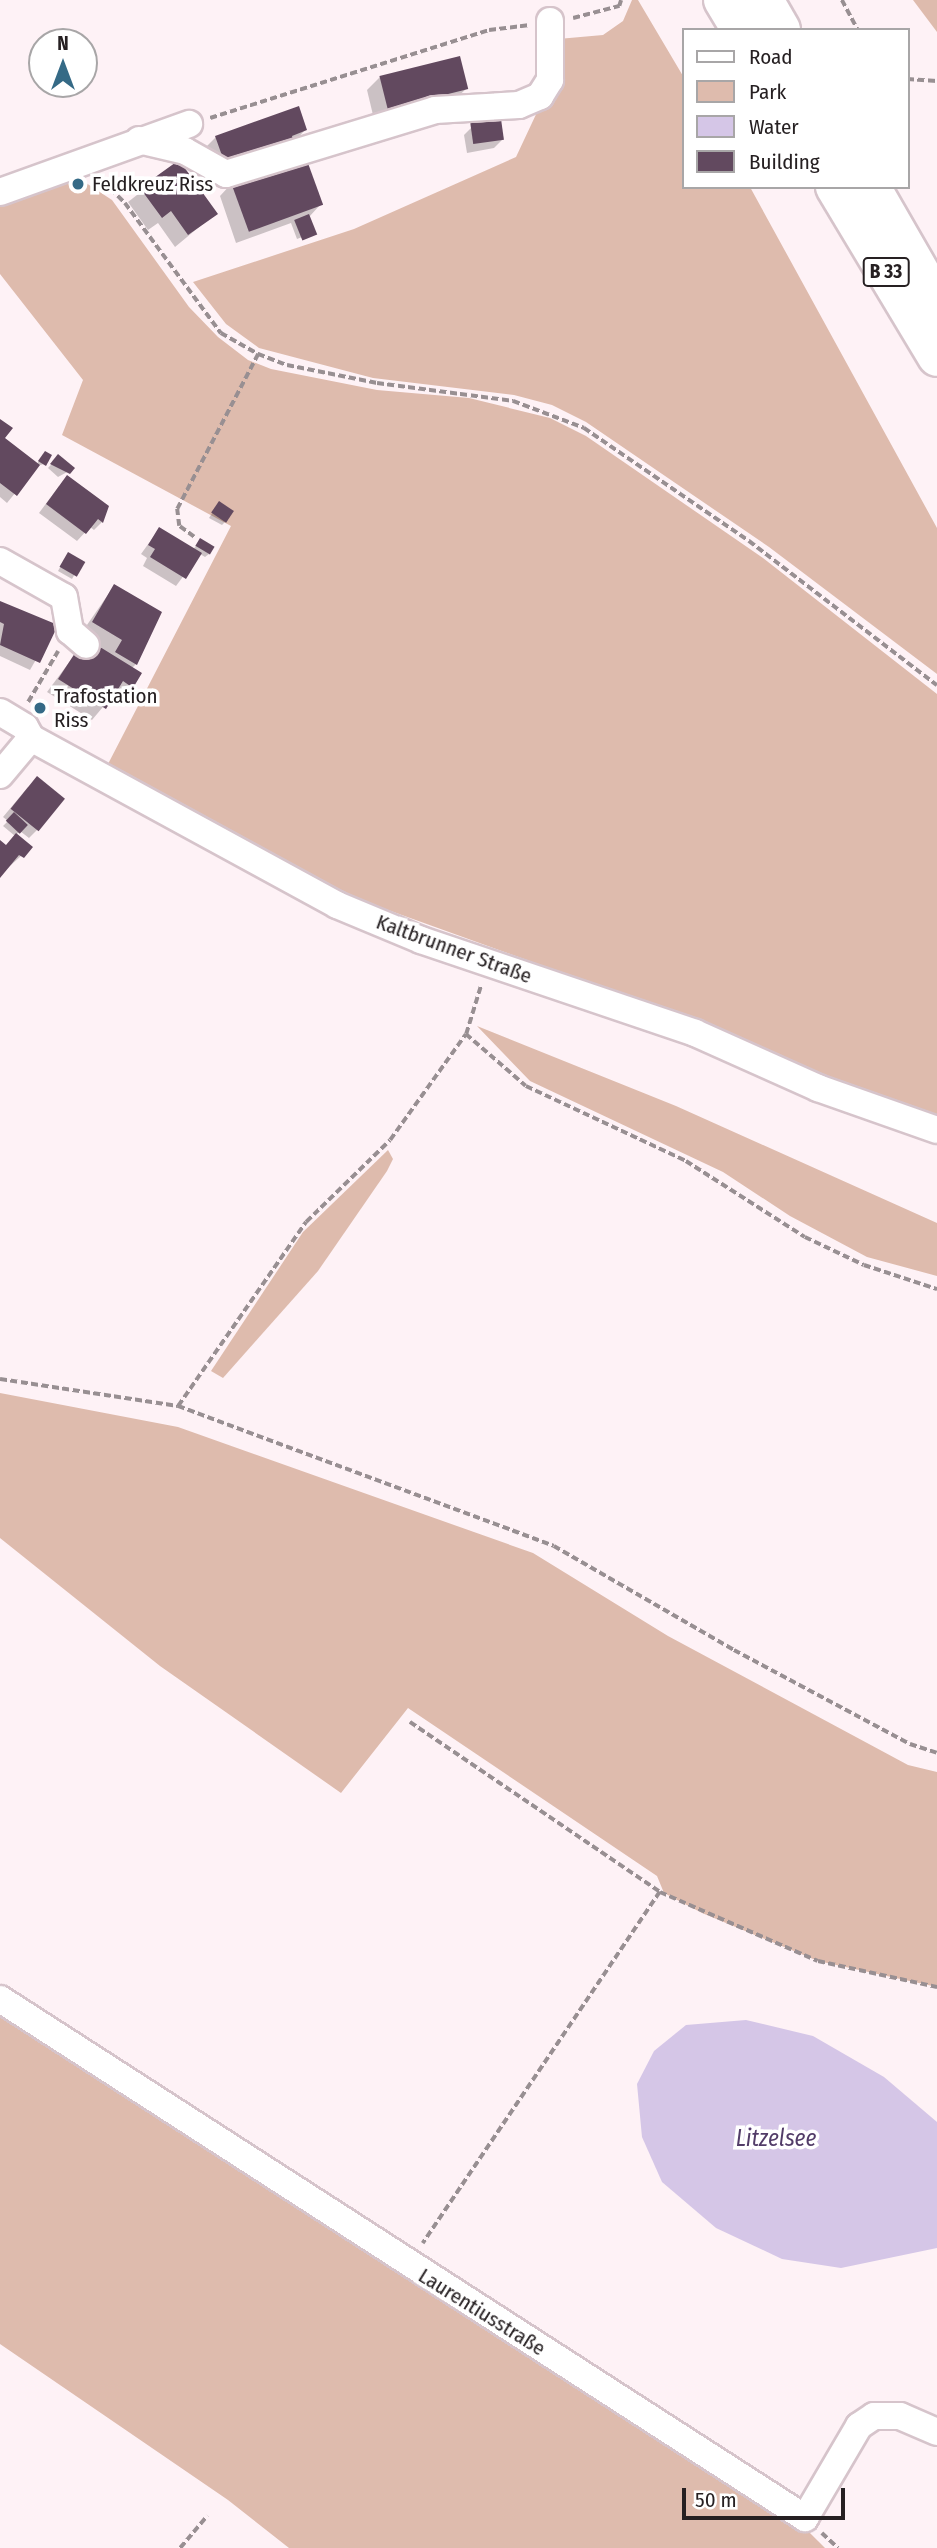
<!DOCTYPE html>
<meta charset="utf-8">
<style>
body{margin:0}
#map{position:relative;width:937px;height:2548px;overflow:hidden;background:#fef2f6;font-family:"Fira Sans Condensed",sans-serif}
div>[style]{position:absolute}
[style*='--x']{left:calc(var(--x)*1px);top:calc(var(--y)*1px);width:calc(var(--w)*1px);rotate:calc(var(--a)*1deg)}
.green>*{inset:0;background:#debbad}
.water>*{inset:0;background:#d5c6e7}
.shadow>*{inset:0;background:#0003}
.building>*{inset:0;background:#62495f;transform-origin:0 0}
.path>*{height:3.5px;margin-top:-1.75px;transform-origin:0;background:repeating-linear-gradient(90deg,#988f92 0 7px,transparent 0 10.5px)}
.roads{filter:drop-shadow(2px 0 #d6c4cb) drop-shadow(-2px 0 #d6c4cb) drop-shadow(0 2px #d6c4cb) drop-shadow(0 -2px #d6c4cb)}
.minor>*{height:26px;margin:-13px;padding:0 13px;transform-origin:13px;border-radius:13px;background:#fff}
.highway>*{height:38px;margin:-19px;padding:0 19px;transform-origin:19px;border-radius:19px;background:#fff}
.dots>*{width:19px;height:19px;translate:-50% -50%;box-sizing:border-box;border:4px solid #fff;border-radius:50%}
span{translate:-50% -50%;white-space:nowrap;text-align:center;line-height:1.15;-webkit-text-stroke:7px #fff;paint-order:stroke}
.shield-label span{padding:2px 5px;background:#fff;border:2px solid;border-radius:5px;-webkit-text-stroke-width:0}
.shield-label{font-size:19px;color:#262022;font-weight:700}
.poi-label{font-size:21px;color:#262022}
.left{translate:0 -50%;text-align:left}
.street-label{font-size:21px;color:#262022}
.water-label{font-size:23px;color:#523c68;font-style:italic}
.legend{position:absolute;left:682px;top:28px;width:228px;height:161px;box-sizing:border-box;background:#fff;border:2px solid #a8a6a7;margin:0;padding:9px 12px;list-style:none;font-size:21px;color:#262022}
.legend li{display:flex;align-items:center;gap:14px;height:35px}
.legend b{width:35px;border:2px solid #a8a6a7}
.north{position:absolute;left:28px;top:28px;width:70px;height:70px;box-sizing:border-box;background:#fff;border:2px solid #a8a6a7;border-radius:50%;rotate:0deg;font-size:19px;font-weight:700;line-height:28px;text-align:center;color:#262022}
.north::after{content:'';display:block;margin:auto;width:24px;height:32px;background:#356a86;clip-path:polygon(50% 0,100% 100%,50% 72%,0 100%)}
.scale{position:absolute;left:682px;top:2488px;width:163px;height:32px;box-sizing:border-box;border:4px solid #262022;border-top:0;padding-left:9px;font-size:21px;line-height:24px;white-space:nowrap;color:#262022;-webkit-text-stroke:5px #fff;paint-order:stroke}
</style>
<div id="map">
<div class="green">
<div style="clip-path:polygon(632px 0,638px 0,683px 76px,683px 187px,750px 187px,937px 528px,937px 674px,769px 547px,586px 422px,552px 405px,514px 395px,373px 378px,259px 348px,226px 324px,193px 282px,354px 229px,516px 157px,539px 108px,558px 39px,603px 35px,623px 21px)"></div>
<div style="clip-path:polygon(913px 0,937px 0,937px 32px)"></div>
<div style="clip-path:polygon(59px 177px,80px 179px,112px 200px,189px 307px,218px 337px,248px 360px,271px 369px,377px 390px,469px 398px,550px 418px,586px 436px,763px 558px,937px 694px,937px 1118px,821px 1078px,696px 1021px,338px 892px,108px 764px,231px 526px,62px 435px,83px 380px,0 274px,0 202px)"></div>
<div style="clip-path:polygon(477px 1026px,676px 1106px,937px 1223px,937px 1276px,867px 1257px,790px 1216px,723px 1172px,530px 1081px)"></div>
<div style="clip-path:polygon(388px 1150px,393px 1159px,387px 1171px,318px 1271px,223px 1378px,211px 1371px,303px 1232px)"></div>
<div style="clip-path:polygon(0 1393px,178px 1427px,533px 1553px,668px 1636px,908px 1765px,937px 1772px,937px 1987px,818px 1961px,702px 1913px,664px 1893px,657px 1876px,408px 1708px,341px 1793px,160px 1666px,0 1538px)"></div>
<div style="clip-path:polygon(0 2013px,807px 2530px,825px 2548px,289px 2548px,228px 2500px,0 2344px)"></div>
</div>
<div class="water">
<div style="clip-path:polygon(746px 2020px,813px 2036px,884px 2077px,937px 2122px,937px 2248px,841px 2268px,782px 2259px,716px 2228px,662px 2182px,642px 2137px,637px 2084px,654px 2051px,686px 2025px)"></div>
</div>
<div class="shadow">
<div style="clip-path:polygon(380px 77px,466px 89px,453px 101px,373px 115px,367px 90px)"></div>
<div style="clip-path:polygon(472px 127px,503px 139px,494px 148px,467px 153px,464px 135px)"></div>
<div style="clip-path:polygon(305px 130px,293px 143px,212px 175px,203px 150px,216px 137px)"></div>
<div style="clip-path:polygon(179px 162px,216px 213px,175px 247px,158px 223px,148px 230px,128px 202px)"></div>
<div style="clip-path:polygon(232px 183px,321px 204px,309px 217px,313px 233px,297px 239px,291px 223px,236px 243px,220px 196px)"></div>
<div style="clip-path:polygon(0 421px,3px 438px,37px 464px,41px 457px,44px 464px,37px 466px,7px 503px,0 497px)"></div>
<div style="clip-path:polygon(58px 457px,69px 471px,58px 477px,48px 468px)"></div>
<div style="clip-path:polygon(59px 486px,102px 522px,94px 530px,90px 527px,77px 541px,39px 513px)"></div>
<div style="clip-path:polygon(216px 507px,225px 522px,222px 525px,209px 518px)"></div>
<div style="clip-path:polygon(159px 529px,193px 550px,197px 544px,209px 554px,205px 557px,200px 554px,176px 586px,143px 566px,147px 558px,141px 554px)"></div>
<div style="clip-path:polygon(65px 558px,82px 562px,72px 579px,58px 571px)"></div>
<div style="clip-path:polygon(114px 586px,136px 664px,131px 669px,131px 686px,119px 699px,113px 695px,92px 720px,47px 692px,79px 649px,93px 657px,102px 648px,80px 635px)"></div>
<div style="clip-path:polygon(0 603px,56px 625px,30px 670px,0 656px)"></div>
<div style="clip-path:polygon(36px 708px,40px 714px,37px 717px,32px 714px)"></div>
<div style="clip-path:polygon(28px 787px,37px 830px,29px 838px,20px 831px,16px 835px,31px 847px,0 875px,0 842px,6px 847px,15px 836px,3px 826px,8px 821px,3px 817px)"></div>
</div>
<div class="building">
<div style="left:460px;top:56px;width:34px;height:83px;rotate:76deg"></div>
<div style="clip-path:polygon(299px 106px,307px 130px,292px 136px,293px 140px,225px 164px,215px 136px)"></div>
<div style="left:501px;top:119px;width:21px;height:31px;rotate:82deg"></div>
<div style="left:305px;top:155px;width:53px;height:79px;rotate:70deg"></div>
<div style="clip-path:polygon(179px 160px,218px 214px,188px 235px,171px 211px,162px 218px,140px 188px)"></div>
<div style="left:309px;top:214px;width:22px;height:16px;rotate:68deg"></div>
<div style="clip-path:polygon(0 419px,13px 428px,5px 438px,40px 465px,17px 496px,0 483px)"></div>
<div style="clip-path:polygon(45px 451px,52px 455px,46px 466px,38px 461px)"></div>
<div style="clip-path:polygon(58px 454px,75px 468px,70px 474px,50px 464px)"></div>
<div style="clip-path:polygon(67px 475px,109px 506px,103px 523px,98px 519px,86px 534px,46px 504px)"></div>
<div style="left:219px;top:501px;width:18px;height:14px;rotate:34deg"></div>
<div style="clip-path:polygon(159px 527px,202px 553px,186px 579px,150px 557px,155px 549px,148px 545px)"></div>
<div style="left:200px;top:538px;width:17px;height:9px;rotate:31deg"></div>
<div style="left:68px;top:552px;width:20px;height:17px;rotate:30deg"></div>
<div style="clip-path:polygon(114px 584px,162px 612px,137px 665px,115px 652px,122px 640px,92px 622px)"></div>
<div style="clip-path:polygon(0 601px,58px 625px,40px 663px,0 645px,4px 624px,0 622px)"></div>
<div style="clip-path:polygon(79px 647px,94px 656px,100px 647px,142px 673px,133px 688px,123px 681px,106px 709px,58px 679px)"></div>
<div style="left:39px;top:702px;width:9px;height:9px;rotate:32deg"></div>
<div style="left:37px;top:776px;width:36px;height:42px;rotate:39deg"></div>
<div style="left:14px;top:812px;width:19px;height:12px;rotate:43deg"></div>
<div style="clip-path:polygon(16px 833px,33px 847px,24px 858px,19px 855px,0 878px,0 840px,6px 845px)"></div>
</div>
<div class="path">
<div style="--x:842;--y:0;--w:34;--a:62"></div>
<div style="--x:573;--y:18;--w:48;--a:-14.6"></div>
<div style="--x:619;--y:6;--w:6;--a:-72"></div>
<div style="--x:907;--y:79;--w:30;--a:4"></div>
<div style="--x:210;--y:118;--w:293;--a:-17.5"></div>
<div style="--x:489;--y:30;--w:39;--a:-7"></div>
<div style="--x:103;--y:181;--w:31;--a:45"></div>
<div style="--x:125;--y:203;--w:162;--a:53.6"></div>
<div style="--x:221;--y:333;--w:43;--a:29.6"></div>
<div style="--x:258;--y:354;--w:31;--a:21"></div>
<div style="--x:287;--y:365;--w:92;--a:11.3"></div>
<div style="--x:377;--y:383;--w:137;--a:7.5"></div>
<div style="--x:513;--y:401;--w:76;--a:20.8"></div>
<div style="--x:584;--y:428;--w:200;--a:34.4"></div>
<div style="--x:749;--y:541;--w:237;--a:37.5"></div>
<div style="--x:194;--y:537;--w:19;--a:-144"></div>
<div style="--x:179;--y:526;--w:17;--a:-97"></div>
<div style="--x:177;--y:509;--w:175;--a:-62.4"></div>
<div style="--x:28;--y:702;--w:59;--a:-59.5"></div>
<div style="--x:466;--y:1034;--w:79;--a:40.9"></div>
<div style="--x:526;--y:1086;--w:177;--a:25.1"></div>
<div style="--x:686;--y:1161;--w:141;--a:32.6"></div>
<div style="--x:805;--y:1237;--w:65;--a:25.4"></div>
<div style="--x:864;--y:1265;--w:77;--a:18.2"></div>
<div style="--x:0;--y:1379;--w:180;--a:8.6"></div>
<div style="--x:178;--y:1406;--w:401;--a:20.4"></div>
<div style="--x:554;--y:1546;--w:208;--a:30"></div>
<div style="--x:734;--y:1650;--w:200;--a:28.1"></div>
<div style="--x:910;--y:1744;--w:28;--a:18"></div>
<div style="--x:178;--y:1406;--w:224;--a:-55.2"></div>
<div style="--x:306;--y:1222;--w:117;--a:-44.3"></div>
<div style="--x:390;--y:1140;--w:130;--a:-54.4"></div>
<div style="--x:466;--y:1034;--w:51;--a:-73"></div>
<div style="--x:410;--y:1722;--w:302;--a:34.2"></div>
<div style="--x:660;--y:1892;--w:424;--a:124"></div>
<div style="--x:660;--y:1892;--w:172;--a:23.6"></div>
<div style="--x:818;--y:1961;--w:122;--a:12.3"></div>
<div style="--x:822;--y:2533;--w:22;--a:43"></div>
<div style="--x:180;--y:2548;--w:42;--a:-49.8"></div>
</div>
<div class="roads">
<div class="minor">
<div style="--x:139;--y:140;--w:47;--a:13.4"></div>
<div style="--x:185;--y:151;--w:47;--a:29.3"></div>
<div style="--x:226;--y:174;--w:219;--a:-17"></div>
<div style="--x:435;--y:110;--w:84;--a:-3.4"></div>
<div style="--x:519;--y:105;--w:23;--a:-23"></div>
<div style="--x:540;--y:96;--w:19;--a:-58"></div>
<div style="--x:550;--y:80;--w:59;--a:-90"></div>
<div style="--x:0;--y:192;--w:201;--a:-19.8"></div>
<div style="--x:0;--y:561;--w:73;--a:29.4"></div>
<div style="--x:64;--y:597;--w:35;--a:80"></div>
<div style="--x:70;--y:631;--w:21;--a:41"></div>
<div style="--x:0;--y:712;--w:29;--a:31"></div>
<div style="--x:25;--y:727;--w:13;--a:61"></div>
<div style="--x:31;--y:738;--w:349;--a:28.6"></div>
<div style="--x:337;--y:905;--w:91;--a:22.6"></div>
<div style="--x:421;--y:940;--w:289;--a:18.7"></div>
<div style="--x:695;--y:1033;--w:135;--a:24.1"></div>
<div style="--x:818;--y:1088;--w:126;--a:19.4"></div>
<div style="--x:0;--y:775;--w:48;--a:-50"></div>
<div style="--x:0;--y:1999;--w:958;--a:32.81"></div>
<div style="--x:805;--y:2518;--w:107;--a:-59.6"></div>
<div style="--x:859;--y:2426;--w:18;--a:-34"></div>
<div style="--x:874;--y:2416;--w:26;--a:0"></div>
<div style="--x:900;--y:2416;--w:40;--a:23.4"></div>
</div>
<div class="highway">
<div style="--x:723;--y:0;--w:35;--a:59"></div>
<div style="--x:764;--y:0;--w:34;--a:60"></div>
<div style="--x:835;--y:187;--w:198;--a:59"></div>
<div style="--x:871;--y:187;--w:133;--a:60.1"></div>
</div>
</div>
<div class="dots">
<div style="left:78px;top:184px;background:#356a86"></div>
<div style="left:40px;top:708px;background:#356a86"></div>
</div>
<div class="shield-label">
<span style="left:886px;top:272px">B 33</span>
</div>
<div class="poi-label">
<span class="left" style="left:92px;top:184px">Feldkreuz Riss</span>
<span class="left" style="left:54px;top:708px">Trafostation<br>Riss</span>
</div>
<div class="street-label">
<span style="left:454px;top:949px;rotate:20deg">Kaltbrunner Straße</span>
<span style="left:482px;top:2312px;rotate:32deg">Laurentiusstraße</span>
</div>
<div class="water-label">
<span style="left:776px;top:2138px">Litzelsee</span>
</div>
<ul class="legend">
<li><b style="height:9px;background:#fff"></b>Road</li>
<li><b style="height:19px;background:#debbad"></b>Park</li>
<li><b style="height:19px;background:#d5c6e7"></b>Water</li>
<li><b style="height:19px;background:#62495f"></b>Building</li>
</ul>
<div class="north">N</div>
<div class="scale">50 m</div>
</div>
